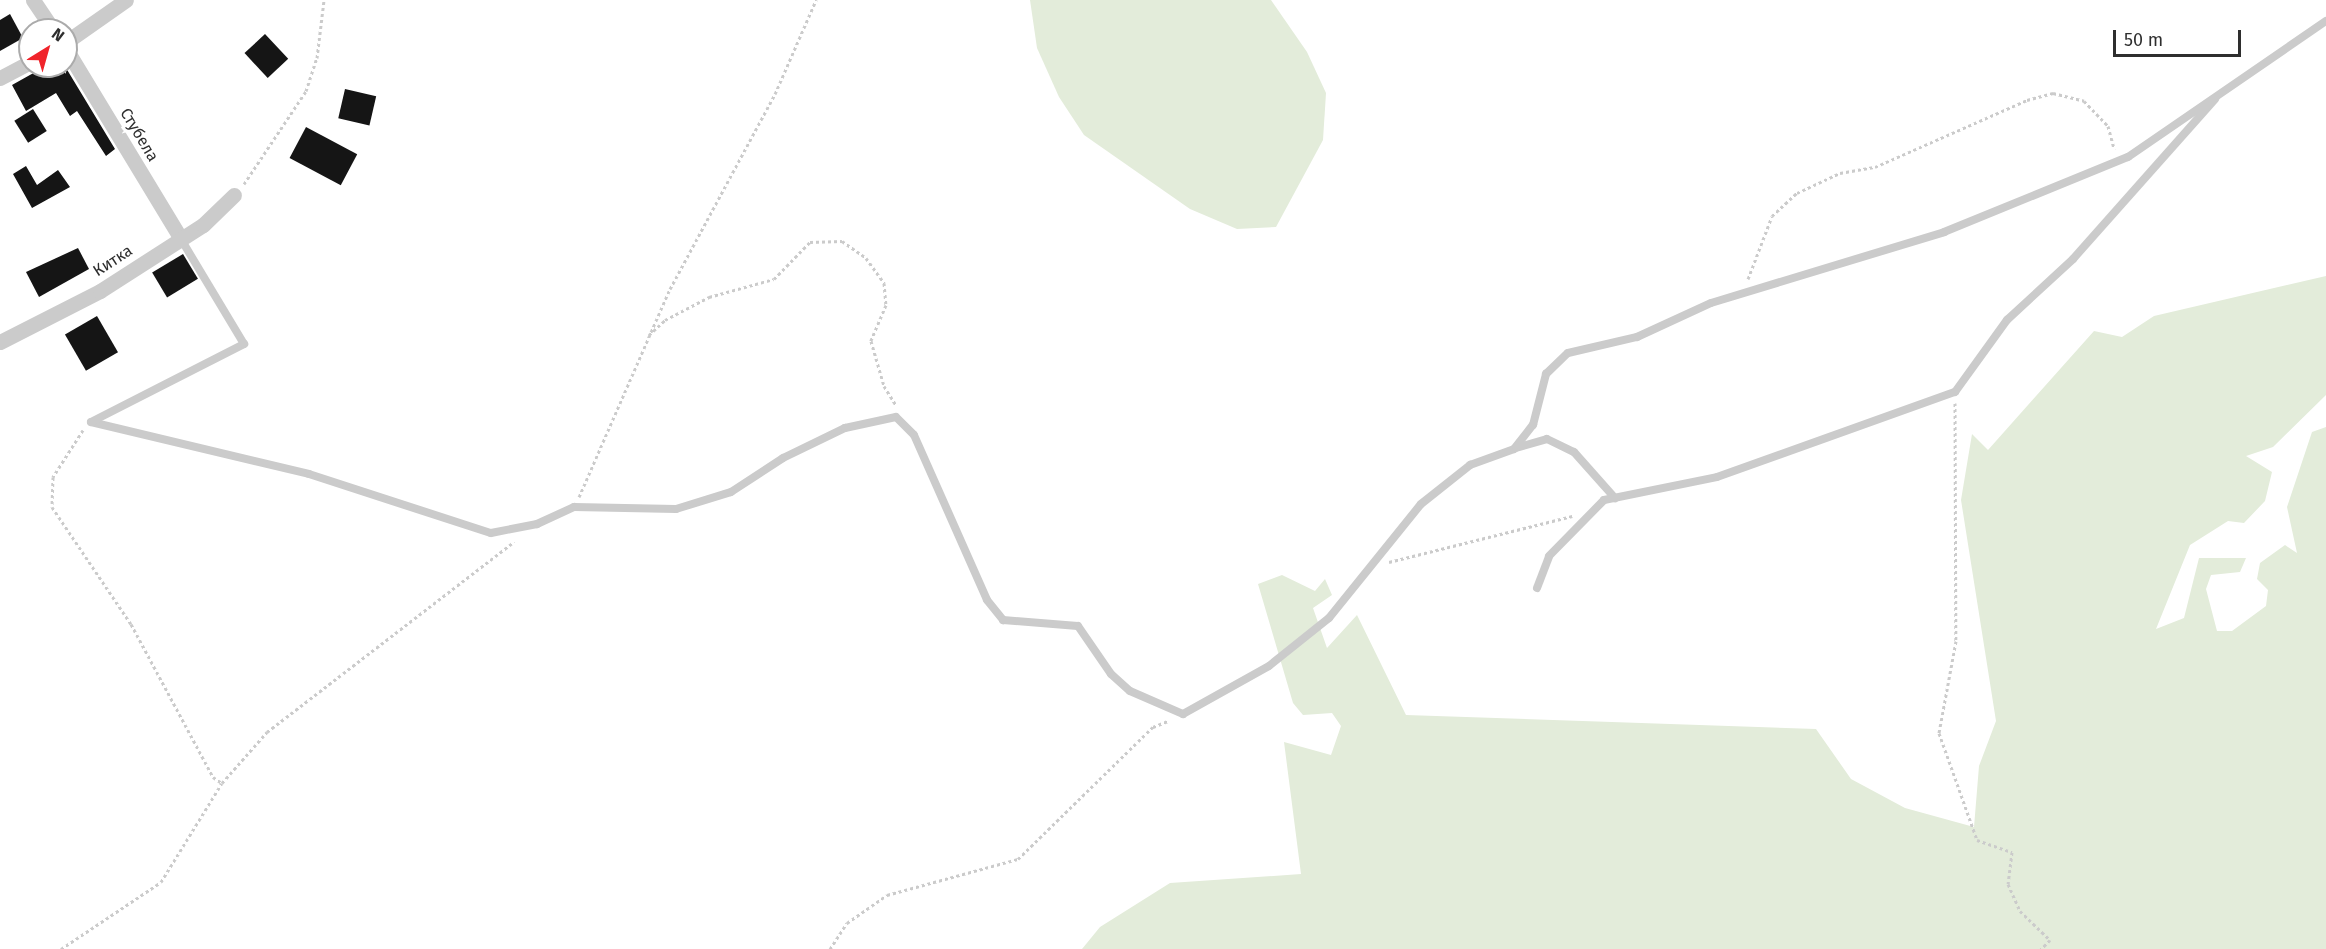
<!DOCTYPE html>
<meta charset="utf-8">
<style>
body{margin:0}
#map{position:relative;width:2326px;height:949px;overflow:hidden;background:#fff;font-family:"Fira Sans",sans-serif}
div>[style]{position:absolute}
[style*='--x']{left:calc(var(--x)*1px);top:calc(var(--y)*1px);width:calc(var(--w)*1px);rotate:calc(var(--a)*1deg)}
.green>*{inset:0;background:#e3ecda}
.building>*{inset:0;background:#151515;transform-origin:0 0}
.path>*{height:3px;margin-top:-1.5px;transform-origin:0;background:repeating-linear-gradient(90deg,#cbcbcb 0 3px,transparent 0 6px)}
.lane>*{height:8px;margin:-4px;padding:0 4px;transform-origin:4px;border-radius:4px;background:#cbcbcb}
.street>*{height:15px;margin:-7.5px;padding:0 7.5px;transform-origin:7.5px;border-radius:7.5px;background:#cbcbcb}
span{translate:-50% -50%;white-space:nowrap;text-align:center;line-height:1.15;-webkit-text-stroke:6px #fff;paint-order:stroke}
.street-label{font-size:16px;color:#2e2e2e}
.north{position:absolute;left:18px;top:18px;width:60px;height:60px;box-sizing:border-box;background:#fff;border:2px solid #ababab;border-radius:50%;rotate:37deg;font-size:16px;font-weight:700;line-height:24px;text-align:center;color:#2e2e2e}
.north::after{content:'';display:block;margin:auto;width:21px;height:27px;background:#f0242b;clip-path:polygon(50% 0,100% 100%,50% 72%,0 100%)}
.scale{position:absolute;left:2113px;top:30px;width:128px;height:27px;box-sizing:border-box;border:3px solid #2e2e2e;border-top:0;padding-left:8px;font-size:18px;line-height:21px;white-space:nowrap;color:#2e2e2e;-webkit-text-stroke:4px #fff;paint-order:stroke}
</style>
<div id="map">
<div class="green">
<div style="clip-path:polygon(1030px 0,1271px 0,1307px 52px,1326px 93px,1323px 140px,1276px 227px,1237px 229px,1190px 209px,1084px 135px,1059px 97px,1037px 48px)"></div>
<div style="clip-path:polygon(2326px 276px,2326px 395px,2273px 447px,2246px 456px,2272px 472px,2265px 501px,2244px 523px,2228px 521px,2190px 545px,2156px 629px,2184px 618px,2199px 558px,2246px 558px,2240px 572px,2211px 575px,2206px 589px,2217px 631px,2232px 631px,2266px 606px,2268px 590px,2257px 579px,2260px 563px,2285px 545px,2297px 553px,2287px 507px,2312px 432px,2326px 427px,2326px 949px,1082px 949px,1100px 927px,1170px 883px,1301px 874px,1284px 742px,1331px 755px,1341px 726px,1332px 713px,1303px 715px,1293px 703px,1258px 584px,1282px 575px,1315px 591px,1325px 579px,1332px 595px,1313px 608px,1327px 648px,1357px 615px,1406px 715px,1816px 729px,1851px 779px,1905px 808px,1974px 827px,1979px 766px,1996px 721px,1961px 500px,1972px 434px,1988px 450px,2094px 331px,2122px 337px,2154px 316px)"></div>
</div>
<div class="building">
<div style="clip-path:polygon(10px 14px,23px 38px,0 51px,0 20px)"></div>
<div style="left:265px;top:34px;width:34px;height:28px;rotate:47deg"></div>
<div style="clip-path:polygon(46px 66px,61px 66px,66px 74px,66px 68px,115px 149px,106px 156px,77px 111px,70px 116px,56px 93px,26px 111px,12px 85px)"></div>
<div style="left:345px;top:89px;width:32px;height:30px;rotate:13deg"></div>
<div style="left:33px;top:109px;width:26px;height:22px;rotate:58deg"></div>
<div style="left:306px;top:127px;width:58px;height:35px;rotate:28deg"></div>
<div style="clip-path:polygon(26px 166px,37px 185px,58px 170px,70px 187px,32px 208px,13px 174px)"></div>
<div style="clip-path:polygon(78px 248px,89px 269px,39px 297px,26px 272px)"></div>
<div style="left:183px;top:254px;width:29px;height:36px;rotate:59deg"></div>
<div style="left:97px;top:316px;width:42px;height:37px;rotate:60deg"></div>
</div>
<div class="path">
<div style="--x:244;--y:184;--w:112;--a:-56.3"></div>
<div style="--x:306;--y:91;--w:35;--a:-72"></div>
<div style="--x:317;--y:58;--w:58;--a:-83.1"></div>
<div style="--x:1748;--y:279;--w:67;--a:-69.1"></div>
<div style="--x:1772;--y:216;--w:34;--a:-43"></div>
<div style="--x:1797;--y:193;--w:47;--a:-24.9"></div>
<div style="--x:1840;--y:173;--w:36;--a:-10"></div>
<div style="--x:1875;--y:167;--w:166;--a:-23.8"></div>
<div style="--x:2027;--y:100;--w:27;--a:-15"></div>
<div style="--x:2053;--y:93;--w:32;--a:14"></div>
<div style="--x:2084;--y:101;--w:35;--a:46"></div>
<div style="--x:2108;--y:126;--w:24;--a:75"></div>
<div style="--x:649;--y:335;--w:22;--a:-43"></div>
<div style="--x:665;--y:320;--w:50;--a:-27.6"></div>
<div style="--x:709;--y:297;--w:67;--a:-15.5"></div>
<div style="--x:774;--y:279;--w:52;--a:-45.8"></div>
<div style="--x:810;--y:242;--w:32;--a:-2"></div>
<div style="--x:842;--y:241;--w:29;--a:35"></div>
<div style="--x:866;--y:258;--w:31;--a:54"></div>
<div style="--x:884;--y:283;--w:22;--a:85"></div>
<div style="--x:886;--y:305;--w:39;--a:113"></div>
<div style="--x:871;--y:341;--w:47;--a:73.9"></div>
<div style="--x:884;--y:386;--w:22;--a:58"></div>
<div style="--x:1955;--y:403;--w:238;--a:89.8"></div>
<div style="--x:1956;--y:641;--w:94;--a:100.5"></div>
<div style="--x:1939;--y:733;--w:114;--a:70.4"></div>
<div style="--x:1977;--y:840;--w:37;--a:19"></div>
<div style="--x:2012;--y:852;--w:32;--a:97"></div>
<div style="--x:2008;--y:884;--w:30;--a:66"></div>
<div style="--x:2020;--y:911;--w:42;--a:44"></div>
<div style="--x:2050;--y:940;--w:13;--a:135"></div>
<div style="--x:83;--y:430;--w:56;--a:122.6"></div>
<div style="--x:53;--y:477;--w:30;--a:92"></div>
<div style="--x:52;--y:507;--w:141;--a:56"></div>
<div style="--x:131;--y:624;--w:174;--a:61.8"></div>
<div style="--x:213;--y:777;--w:11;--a:34"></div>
<div style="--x:579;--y:497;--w:227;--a:-66.4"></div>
<div style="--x:670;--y:289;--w:221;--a:-61.7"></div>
<div style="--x:775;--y:94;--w:103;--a:-66.4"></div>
<div style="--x:1389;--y:562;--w:189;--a:-14.1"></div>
<div style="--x:61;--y:949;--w:120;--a:-33.8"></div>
<div style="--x:161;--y:882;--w:116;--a:-58.4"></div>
<div style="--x:222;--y:783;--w:68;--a:-48.6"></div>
<div style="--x:267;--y:732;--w:312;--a:-37.6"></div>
<div style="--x:830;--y:949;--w:31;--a:-57"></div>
<div style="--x:847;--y:923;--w:49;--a:-35"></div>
<div style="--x:887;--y:895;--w:136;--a:-15.4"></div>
<div style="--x:1018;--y:859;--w:189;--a:-44.4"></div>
<div style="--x:1153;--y:727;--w:16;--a:-22"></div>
</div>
<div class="lane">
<div style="--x:91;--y:422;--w:224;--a:13.4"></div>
<div style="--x:309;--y:474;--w:191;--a:18"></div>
<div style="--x:491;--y:533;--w:47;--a:-11.1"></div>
<div style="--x:537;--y:524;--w:41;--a:-24.7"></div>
<div style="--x:574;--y:507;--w:102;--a:1.1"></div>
<div style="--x:676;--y:509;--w:58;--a:-17.2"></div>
<div style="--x:731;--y:492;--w:62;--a:-33.2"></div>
<div style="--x:783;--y:458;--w:69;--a:-25.8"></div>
<div style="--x:845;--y:428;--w:52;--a:-12.2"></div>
<div style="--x:896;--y:417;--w:25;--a:45"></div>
<div style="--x:914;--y:435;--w:180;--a:66.1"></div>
<div style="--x:987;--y:600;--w:26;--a:51"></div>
<div style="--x:1003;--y:620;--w:75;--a:4.6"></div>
<div style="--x:1078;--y:626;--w:58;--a:55.5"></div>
<div style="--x:1111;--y:674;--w:25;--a:42"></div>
<div style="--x:1130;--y:691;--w:58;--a:23.5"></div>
<div style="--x:1183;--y:714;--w:98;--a:-29.2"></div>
<div style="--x:1269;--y:666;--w:77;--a:-38.7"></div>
<div style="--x:1329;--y:618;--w:146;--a:-51.1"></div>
<div style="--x:1421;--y:504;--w:63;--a:-38.5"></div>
<div style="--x:1470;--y:465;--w:47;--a:-20"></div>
<div style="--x:1514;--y:449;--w:31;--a:-52"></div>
<div style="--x:1533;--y:425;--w:53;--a:-75.7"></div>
<div style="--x:1546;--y:374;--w:30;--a:-44"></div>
<div style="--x:1568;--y:353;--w:71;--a:-13.1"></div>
<div style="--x:1637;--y:337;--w:81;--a:-24.7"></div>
<div style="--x:1711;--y:303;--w:244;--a:-16.9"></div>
<div style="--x:1944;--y:232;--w:199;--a:-22.2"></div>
<div style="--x:2128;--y:157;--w:240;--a:-34.5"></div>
<div style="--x:91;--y:422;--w:172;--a:-27"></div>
<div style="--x:244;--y:344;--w:122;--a:-121"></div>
<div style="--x:1516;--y:448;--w:32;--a:-16"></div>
<div style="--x:1547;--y:439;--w:30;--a:26"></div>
<div style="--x:1574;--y:452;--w:62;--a:48.3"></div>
<div style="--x:1537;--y:588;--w:34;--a:-69"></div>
<div style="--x:1549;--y:556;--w:78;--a:-45.5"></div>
<div style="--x:1604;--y:500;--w:115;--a:-11.5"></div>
<div style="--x:1717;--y:477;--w:253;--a:-19.7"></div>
<div style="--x:1955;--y:392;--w:89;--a:-54.2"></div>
<div style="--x:2007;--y:320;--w:90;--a:-42.7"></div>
<div style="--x:2073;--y:259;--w:214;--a:-48.4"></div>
</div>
<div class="street">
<div style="--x:33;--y:0;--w:36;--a:56"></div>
<div style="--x:66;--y:42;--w:73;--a:-35"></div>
<div style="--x:66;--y:49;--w:222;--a:58.8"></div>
<div style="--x:0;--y:78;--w:34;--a:-28"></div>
<div style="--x:0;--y:342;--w:112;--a:-27"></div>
<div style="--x:100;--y:291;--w:122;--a:-32.7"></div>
<div style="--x:203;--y:225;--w:43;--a:-44.1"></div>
</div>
<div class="street-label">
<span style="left:139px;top:135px;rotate:59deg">Стубела</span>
<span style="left:113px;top:261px;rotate:-33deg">Китка</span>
</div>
<div class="north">N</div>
<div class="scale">50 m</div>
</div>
